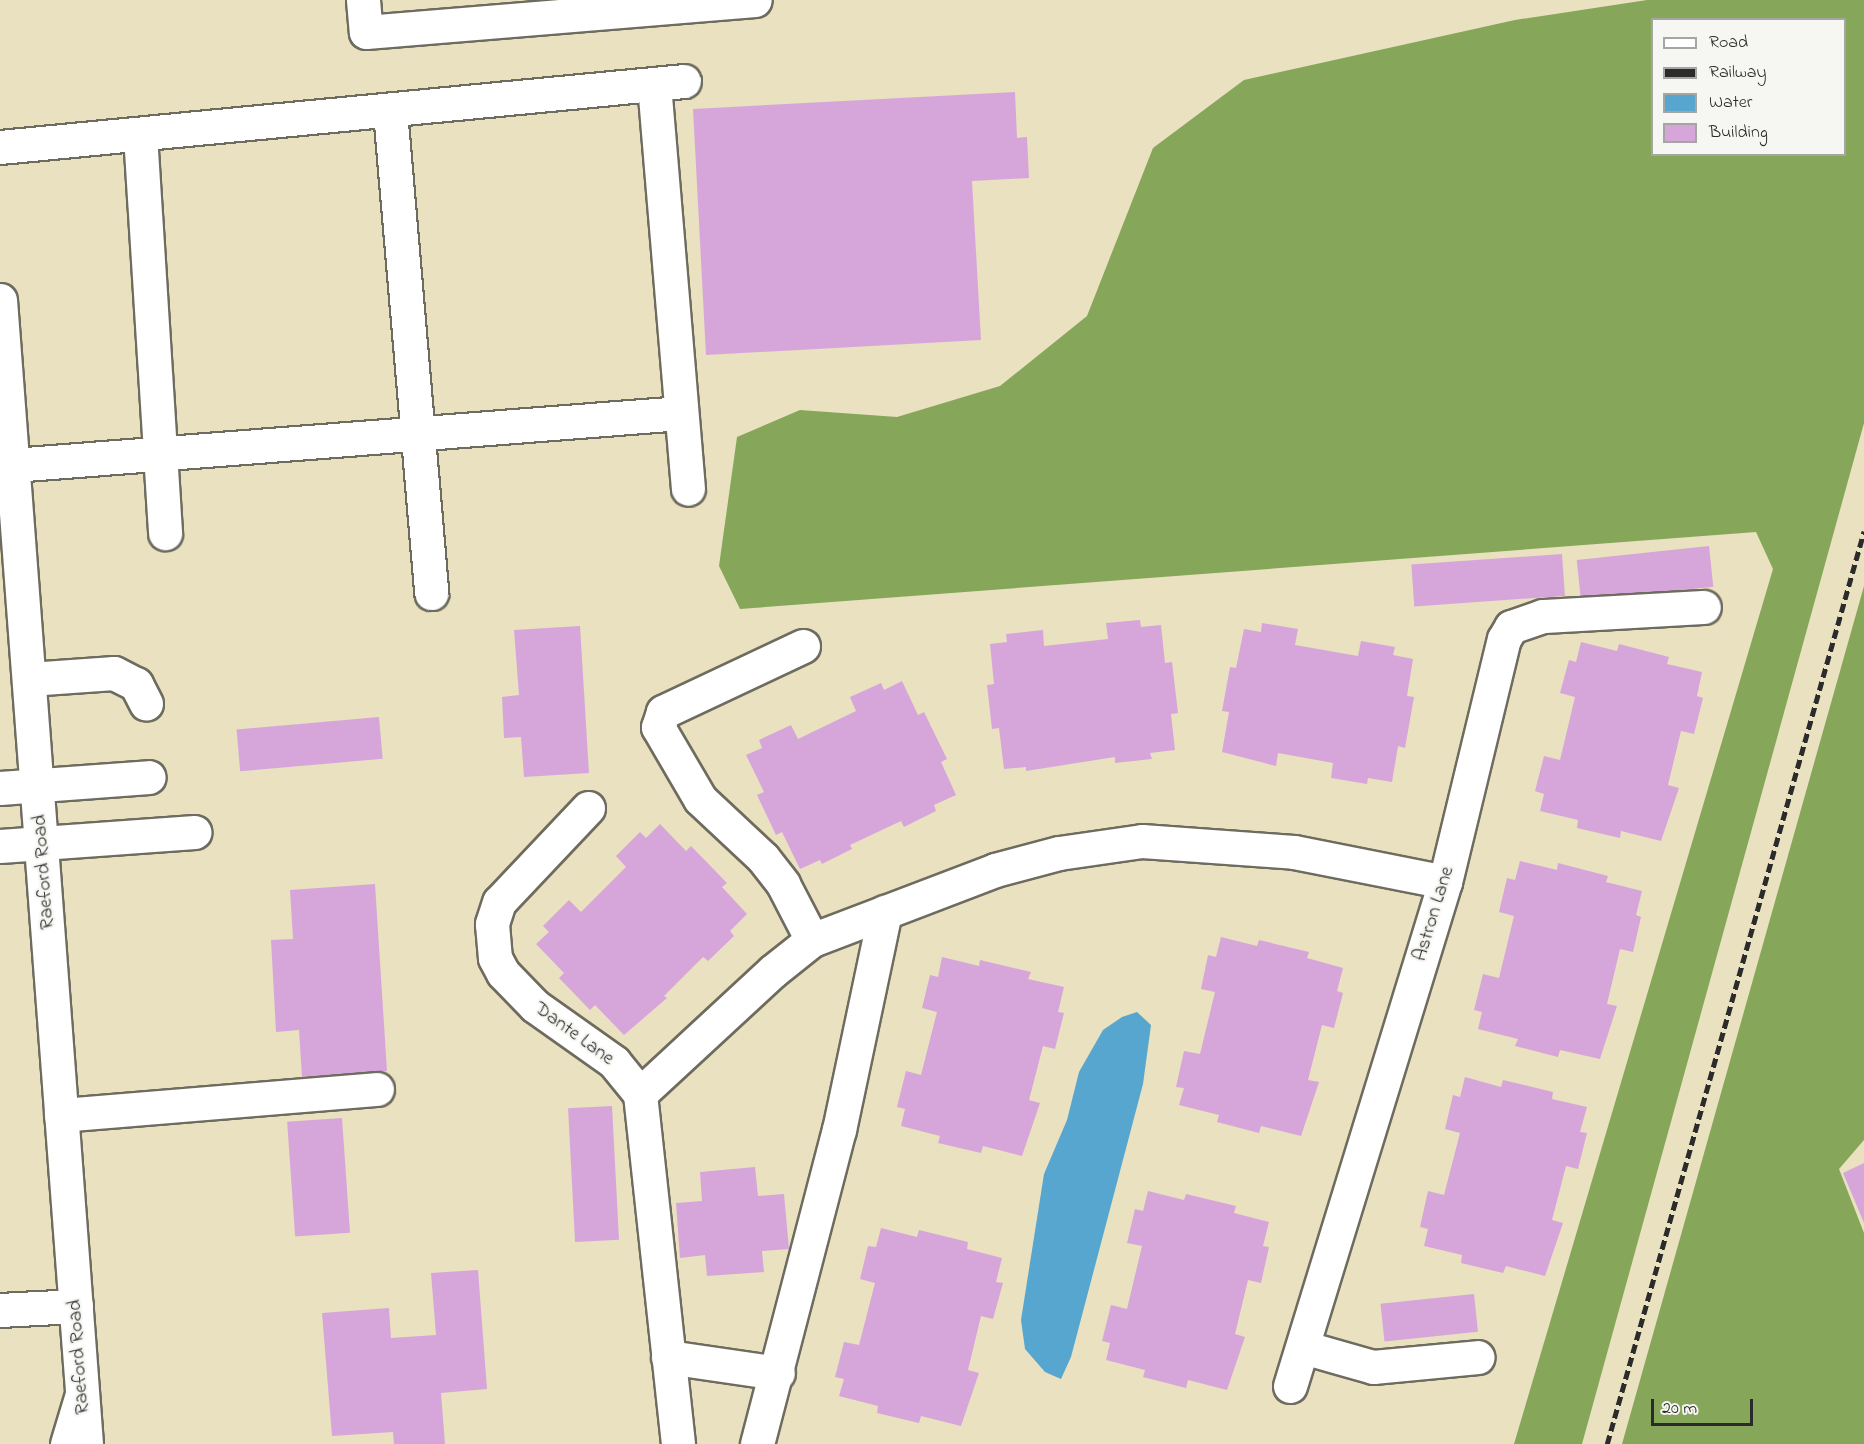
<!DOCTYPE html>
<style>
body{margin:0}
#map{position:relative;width:1864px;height:1444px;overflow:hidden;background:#e9e1bf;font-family:"Indie Flower",sans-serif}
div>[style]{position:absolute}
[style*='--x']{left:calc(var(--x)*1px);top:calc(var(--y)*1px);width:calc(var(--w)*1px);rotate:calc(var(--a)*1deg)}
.forest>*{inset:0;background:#86a65a}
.water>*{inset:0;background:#56a6d0}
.building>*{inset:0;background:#d6a6db;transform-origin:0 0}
.roads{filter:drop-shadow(2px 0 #6e6b5f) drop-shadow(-2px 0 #6e6b5f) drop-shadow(0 2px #6e6b5f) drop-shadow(0 -2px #6e6b5f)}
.minor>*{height:33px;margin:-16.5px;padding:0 16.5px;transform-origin:16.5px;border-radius:16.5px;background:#fff}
.highway>*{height:33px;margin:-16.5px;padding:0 16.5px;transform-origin:16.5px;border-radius:16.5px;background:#fff}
.rail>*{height:4.5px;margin-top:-2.25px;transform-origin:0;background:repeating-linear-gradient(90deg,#2b2b2b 0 9px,transparent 0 13.5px)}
span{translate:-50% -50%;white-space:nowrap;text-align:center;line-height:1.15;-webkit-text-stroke:4.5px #f6f6f2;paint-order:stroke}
.street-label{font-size:20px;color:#2b2b2b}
.legend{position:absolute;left:1651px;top:18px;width:195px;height:138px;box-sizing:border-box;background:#f6f6f2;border:2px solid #a5a5a2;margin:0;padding:8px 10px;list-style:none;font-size:18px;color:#2b2b2b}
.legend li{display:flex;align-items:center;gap:12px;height:30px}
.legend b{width:30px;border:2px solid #a5a5a2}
.scale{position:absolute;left:1651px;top:1399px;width:102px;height:27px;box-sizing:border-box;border:3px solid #2b2b2b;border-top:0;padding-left:8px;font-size:18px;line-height:21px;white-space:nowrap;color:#2b2b2b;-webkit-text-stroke:4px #f6f6f2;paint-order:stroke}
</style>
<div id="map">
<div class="forest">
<div style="clip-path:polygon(evenodd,1647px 0,1864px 0,1864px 423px,1582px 1444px,1514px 1444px,1773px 569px,1756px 532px,740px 609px,719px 566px,737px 437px,800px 410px,897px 417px,1000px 386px,1087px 316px,1153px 148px,1244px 80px,1515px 20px,1647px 0,1652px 20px,1844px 20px,1844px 154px,1652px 154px,1652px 20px)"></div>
<div style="clip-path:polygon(1864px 586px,1864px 1140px,1839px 1169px,1864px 1233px,1864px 1444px,1622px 1444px)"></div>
</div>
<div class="water">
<div style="clip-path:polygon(1137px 1012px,1151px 1025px,1143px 1084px,1071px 1357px,1061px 1379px,1045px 1372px,1025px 1349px,1021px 1320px,1044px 1174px,1067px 1120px,1079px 1072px,1103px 1030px,1122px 1017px)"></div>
</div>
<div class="building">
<div style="clip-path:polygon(1015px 92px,1017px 138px,1027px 137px,1029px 178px,972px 181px,981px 340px,706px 355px,693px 109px)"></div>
<div style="left:1709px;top:546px;width:41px;height:133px;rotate:84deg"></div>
<div style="left:1562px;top:554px;width:42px;height:151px;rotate:86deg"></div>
<div style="clip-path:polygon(1140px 620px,1141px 627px,1161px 625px,1165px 663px,1172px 662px,1178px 713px,1171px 714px,1175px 750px,1150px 753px,1152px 759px,1115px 763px,1115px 757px,1026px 771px,1026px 767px,1004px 769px,999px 728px,992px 729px,987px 685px,994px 684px,990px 644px,1007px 642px,1006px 634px,1043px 630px,1044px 646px,1108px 639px,1106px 623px)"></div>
<div style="clip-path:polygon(1262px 623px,1298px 629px,1295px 645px,1358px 656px,1361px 641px,1395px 647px,1393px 655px,1413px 659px,1407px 696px,1414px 697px,1405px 748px,1398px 746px,1392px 782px,1368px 778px,1367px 784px,1331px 778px,1333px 763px,1278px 753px,1276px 766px,1222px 752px,1229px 712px,1222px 711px,1230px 667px,1236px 668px,1244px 629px,1261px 632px)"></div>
<div style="clip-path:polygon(580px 626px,589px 773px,524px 777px,521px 737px,504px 738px,502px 697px,519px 695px,514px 630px)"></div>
<div style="clip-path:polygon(1581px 642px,1617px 651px,1619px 644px,1669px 657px,1667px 664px,1702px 672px,1697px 696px,1703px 698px,1694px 734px,1681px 731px,1668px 785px,1679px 788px,1661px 841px,1621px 831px,1620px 838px,1577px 828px,1578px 820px,1540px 811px,1544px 794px,1535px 791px,1544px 756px,1560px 760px,1575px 697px,1560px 693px,1569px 660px,1576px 662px)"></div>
<div style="clip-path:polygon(902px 681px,918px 715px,924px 712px,947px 759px,941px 762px,956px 795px,934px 805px,936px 811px,904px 827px,901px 821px,850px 845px,852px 849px,822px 864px,820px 860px,800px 869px,782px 832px,776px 835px,757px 795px,764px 792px,746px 755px,762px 748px,759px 740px,791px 725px,798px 739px,856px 711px,850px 697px,881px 683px,884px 690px)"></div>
<div style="left:379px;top:717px;width:42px;height:143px;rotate:85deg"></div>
<div style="clip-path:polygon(660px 824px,686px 851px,691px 846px,727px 883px,722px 887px,747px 914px,730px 931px,734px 936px,708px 961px,703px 957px,664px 996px,667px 998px,624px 1035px,595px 1005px,590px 1010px,559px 978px,564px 973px,536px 944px,549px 932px,543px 926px,569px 900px,581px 912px,626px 867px,616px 856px,640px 832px,646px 838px)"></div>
<div style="clip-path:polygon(1520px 861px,1557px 870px,1558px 863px,1608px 876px,1606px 882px,1642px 891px,1636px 915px,1641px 917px,1633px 952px,1620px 949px,1607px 1004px,1617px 1006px,1600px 1059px,1560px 1050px,1558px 1057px,1515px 1046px,1518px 1039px,1478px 1029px,1482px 1012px,1474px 1010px,1483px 974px,1499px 978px,1514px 916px,1499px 912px,1507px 878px,1515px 880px)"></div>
<div style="clip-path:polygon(375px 884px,387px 1071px,302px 1077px,299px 1030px,276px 1032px,271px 940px,293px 939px,290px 890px)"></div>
<div style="clip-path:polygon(1221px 937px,1257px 946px,1259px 940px,1309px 952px,1307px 958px,1343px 968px,1337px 991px,1343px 993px,1334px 1028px,1322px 1025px,1308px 1080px,1319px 1082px,1301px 1136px,1261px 1126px,1259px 1133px,1217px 1122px,1219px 1115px,1179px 1105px,1184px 1088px,1176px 1087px,1184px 1051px,1200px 1054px,1215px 992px,1201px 989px,1208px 955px,1216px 957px)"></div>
<div style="clip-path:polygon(942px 957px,979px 966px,980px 960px,1031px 972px,1028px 979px,1064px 987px,1058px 1012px,1064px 1013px,1055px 1049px,1043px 1046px,1029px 1100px,1040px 1103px,1022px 1156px,983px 1146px,981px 1153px,938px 1143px,940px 1136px,901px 1126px,905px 1109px,897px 1107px,906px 1071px,921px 1075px,937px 1012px,922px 1008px,930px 975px,938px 977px)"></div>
<div style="clip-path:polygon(1465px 1077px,1501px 1087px,1503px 1080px,1553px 1092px,1552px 1099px,1587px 1107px,1580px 1132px,1587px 1133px,1578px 1169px,1566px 1166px,1552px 1220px,1563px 1223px,1545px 1276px,1506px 1266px,1503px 1273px,1461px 1263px,1462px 1255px,1424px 1246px,1428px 1229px,1420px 1227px,1428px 1191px,1444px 1195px,1460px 1133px,1445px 1129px,1453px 1095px,1460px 1097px)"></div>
<div style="left:612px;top:1106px;width:134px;height:44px;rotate:87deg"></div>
<div style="left:342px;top:1118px;width:115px;height:55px;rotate:86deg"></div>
<div style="clip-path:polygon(1864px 1163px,1864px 1223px,1843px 1173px)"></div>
<div style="clip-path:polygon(755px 1167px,758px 1196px,784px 1194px,789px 1249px,762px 1251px,764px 1272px,707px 1276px,705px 1255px,680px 1258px,676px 1203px,702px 1201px,700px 1172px)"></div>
<div style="clip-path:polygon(1148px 1191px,1184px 1200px,1186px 1194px,1236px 1206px,1234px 1213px,1269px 1222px,1263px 1246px,1269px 1247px,1261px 1283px,1248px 1280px,1235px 1334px,1245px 1337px,1227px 1390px,1188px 1380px,1186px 1388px,1143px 1377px,1145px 1370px,1106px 1360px,1110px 1343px,1102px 1341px,1111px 1305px,1127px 1309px,1142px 1246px,1127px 1243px,1135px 1209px,1143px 1211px)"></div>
<div style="clip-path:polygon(881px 1228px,917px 1237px,919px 1230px,968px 1242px,967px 1249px,1002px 1258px,996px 1282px,1003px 1283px,993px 1319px,981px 1316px,968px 1370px,979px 1373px,961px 1426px,921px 1416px,919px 1423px,877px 1413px,878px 1406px,839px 1396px,844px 1379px,835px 1377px,844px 1342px,859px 1345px,875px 1283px,860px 1279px,868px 1246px,876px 1247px)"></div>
<div style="clip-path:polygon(478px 1270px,487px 1389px,441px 1393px,445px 1444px,394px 1444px,393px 1432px,332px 1436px,322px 1313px,389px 1308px,391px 1338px,436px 1335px,431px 1273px)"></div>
<div style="left:1474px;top:1294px;width:38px;height:94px;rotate:84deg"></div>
</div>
<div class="roads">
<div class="minor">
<div style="--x:363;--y:0;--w:32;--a:85"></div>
<div style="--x:366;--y:32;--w:390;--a:-4.7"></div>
<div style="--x:654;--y:84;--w:406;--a:85.2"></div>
<div style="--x:390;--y:111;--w:484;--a:85.1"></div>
<div style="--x:140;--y:134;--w:400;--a:86.4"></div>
<div style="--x:0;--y:147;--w:687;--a:-5.51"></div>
<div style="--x:13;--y:465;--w:670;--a:-4.45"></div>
<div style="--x:803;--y:646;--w:155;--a:154.8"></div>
<div style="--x:663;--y:712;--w:16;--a:108"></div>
<div style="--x:658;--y:727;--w:83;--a:59.7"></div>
<div style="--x:700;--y:799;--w:86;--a:43.1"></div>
<div style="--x:763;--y:858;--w:33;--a:52"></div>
<div style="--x:783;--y:884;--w:63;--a:62.6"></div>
<div style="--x:29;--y:679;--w:85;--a:-4"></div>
<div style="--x:114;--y:673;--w:25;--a:27"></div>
<div style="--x:136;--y:684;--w:22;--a:63"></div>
<div style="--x:0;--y:788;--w:149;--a:-4.2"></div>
<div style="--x:588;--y:808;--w:129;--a:133.4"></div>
<div style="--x:499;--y:902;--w:23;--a:108"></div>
<div style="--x:492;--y:924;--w:34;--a:85"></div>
<div style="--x:495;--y:958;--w:17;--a:62"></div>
<div style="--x:503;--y:973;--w:46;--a:45.9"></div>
<div style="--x:535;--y:1006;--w:97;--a:35.3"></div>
<div style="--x:614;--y:1062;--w:41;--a:50.9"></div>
<div style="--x:640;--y:1094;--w:352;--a:83.8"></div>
<div style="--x:0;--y:846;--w:195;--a:-4.1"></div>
<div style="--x:640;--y:1094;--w:181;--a:-42.8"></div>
<div style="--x:773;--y:971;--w:50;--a:-38.5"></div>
<div style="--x:812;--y:940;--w:196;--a:-20.9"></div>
<div style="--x:995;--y:870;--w:66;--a:-14.9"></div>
<div style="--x:1059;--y:853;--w:84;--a:-8.2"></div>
<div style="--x:1142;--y:841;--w:152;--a:4.1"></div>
<div style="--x:1294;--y:852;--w:154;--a:11.2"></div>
<div style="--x:61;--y:1115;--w:317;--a:-4.7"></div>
<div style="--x:0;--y:1310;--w:76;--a:-3"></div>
<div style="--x:1303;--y:1347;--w:73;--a:15.9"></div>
<div style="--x:1373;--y:1367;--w:105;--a:-5.4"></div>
<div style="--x:668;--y:1357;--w:111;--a:8.3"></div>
<div style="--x:1290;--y:1386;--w:527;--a:-72.91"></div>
<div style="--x:1445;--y:882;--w:250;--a:-76.4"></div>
<div style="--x:1504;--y:639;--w:14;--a:-60"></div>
<div style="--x:1511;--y:627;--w:34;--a:-19"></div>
<div style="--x:1543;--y:616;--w:161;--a:-3.2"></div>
<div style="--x:67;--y:1444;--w:52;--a:-73.3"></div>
<div style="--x:757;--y:1444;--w:325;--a:-75.4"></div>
<div style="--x:839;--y:1130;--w:223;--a:-78.1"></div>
</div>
<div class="highway">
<div style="--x:0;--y:300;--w:1147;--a:85.7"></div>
</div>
</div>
<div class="rail">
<div style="--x:1607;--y:1444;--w:948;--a:-74.28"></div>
</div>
<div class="street-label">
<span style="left:44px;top:872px;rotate:-94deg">Raeford Road</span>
<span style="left:1434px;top:914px;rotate:-73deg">Astron Lane</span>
<span style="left:574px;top:1034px;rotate:36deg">Dante Lane</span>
<span style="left:79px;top:1357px;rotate:-94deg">Raeford Road</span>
</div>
<ul class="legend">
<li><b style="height:8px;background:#fff"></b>Road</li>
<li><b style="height:8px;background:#2b2b2b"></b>Railway</li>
<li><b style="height:16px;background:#56a6d0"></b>Water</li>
<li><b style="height:16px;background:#d6a6db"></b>Building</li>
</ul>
<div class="scale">20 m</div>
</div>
